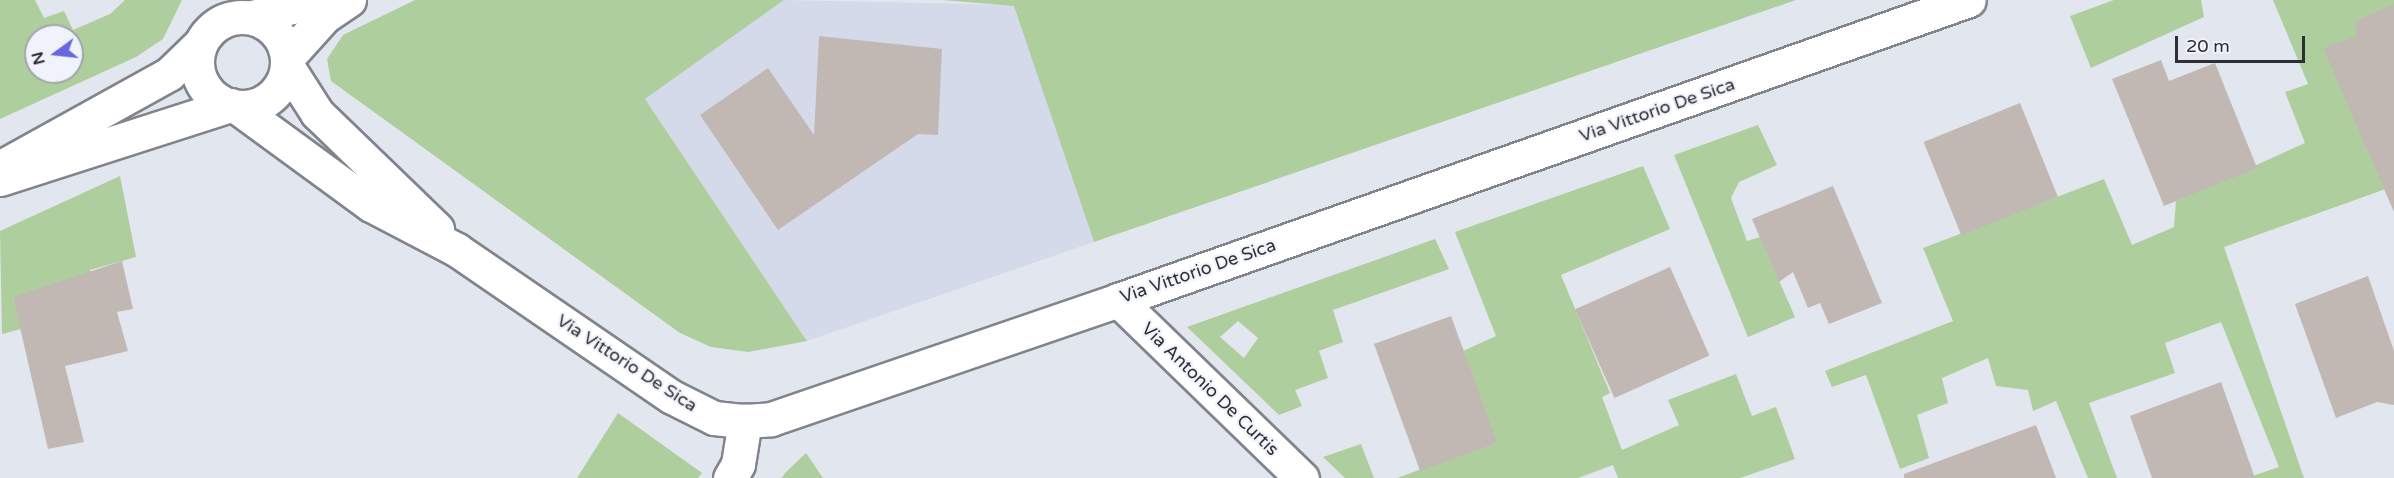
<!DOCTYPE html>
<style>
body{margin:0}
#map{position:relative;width:2394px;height:478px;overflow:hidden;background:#e2e6ef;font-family:"Varela Round",sans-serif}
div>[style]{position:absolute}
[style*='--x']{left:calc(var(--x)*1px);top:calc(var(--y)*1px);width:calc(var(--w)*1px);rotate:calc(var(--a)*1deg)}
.built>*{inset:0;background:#d4dae9}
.green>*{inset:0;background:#aecf9d}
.building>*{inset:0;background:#c2b8b3;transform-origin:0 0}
.roads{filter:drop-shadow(2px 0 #81848c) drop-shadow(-2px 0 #81848c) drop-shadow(0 2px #81848c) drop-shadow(0 -2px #81848c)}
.minor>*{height:33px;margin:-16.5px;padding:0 16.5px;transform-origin:16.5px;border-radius:16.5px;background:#fff}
.minor>.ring{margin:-16.5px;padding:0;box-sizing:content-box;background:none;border:33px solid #fff;border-radius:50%}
span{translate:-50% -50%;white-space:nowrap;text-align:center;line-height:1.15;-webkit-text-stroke:4.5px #f0f3fc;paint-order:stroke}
.street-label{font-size:18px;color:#2e2f32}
.north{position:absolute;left:24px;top:24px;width:60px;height:60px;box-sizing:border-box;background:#f0f3fc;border:2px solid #a2a5ab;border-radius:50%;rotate:255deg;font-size:16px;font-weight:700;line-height:24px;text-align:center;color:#2e2f32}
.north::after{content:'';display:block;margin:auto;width:21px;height:27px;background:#6768e1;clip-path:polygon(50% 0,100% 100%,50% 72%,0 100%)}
.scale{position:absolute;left:2175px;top:36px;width:130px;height:27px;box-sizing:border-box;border:3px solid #2e2f32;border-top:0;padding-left:8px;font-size:18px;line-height:21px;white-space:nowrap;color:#2e2f32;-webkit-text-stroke:4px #f0f3fc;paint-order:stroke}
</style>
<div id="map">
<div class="built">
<div style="clip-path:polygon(784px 0,1014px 5px,1094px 242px,807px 341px,645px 99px)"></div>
</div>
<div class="green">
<div style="clip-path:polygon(evenodd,0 0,35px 0,44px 18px,64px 11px,73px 30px,110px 14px,125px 0,182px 0,163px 39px,136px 57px,0 119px,0 0,36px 36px,72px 36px,72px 72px,36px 72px,36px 36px)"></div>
<div style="clip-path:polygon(415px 0,784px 0,645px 99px,807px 341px,748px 352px,711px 347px,680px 333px,331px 81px,327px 59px,343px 35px)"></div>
<div style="clip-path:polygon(942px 0,1796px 0,1094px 242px,1014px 6px)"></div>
<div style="clip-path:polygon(2114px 0,2201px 0,2204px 17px,2091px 68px,2070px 16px)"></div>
<div style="clip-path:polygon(2273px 0,2394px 0,2394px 186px,2224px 247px,2304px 478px,2247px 478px,2279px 467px,2221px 322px,2165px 343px,2175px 373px,2089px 403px,2117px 478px,2088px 478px,2056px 401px,2033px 411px,2028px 390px,1996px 386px,1988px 358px,1942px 378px,1948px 403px,1917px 415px,1929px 458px,1900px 469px,1866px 375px,1832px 387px,1825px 371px,1953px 321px,1923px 248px,2104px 179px,2132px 245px,2174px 227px,2176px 201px,2305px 143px,2285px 92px,2308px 84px)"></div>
<div style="clip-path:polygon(1758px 125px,1777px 165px,1739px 182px,1731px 198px,1747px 241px,1760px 237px,1795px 317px,1748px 337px,1674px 155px)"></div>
<div style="clip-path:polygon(1643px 166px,1670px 229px,1561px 275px,1610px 393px,1602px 397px,1622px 450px,1679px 425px,1668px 400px,1736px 374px,1752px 416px,1776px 407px,1795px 459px,1740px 478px,1618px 478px,1613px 465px,1578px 478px,1397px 478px,1419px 470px,1463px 351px,1496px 336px,1455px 232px)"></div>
<div style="clip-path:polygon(120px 176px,136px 257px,90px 270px,95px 307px,13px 297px,21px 329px,2px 334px,0 231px)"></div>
<div style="clip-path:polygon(evenodd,1435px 239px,1449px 269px,1333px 310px,1343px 342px,1319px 351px,1328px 378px,1295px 390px,1302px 406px,1279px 415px,1187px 327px,1435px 239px,1238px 321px,1258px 338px,1244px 358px,1220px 337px,1238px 321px)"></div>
<div style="clip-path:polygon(618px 413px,702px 473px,698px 478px,577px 478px)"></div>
<div style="clip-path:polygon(1361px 444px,1374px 478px,1345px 478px,1323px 457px)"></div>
<div style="clip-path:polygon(806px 453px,823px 478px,782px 478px,785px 473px)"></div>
</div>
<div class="building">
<div style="clip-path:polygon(2394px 4px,2394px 212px,2323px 48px,2357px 36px,2355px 21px)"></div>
<div style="clip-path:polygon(819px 36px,942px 49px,938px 135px,918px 134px,778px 230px,700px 115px,768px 68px,814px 135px)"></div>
<div style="clip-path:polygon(2161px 60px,2169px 81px,2215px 63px,2257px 168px,2164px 206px,2112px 79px)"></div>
<div style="left:2020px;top:103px;width:101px;height:104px;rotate:68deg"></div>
<div style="clip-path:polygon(1833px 186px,1882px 303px,1829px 324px,1820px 303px,1808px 308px,1793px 272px,1779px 282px,1752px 219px)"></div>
<div style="clip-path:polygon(122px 261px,133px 309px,117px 312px,128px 351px,65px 366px,84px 442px,48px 449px,13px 297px)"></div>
<div style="left:1670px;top:267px;width:97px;height:104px;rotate:66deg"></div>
<div style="clip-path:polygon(2368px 276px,2394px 351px,2394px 405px,2377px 402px,2336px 418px,2295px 304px)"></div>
<div style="left:1451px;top:316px;width:135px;height:82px;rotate:70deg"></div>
<div style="clip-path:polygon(2221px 382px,2255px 478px,2152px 478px,2130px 416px)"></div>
<div style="clip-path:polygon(2036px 425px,2056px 478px,1904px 478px,1904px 474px)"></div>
</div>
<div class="roads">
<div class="minor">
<div class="ring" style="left:197px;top:17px;width:57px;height:57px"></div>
<div style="--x:252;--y:17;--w:71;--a:-13.8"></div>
<div style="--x:287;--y:58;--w:57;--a:-47.9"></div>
<div style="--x:325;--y:16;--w:29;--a:-34"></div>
<div style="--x:287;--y:66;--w:56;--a:57.4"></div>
<div style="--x:317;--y:113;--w:167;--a:44"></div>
<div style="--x:237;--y:107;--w:166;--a:36.2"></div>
<div style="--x:371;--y:205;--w:97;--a:27.6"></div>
<div style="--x:457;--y:250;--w:260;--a:34.4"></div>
<div style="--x:672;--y:397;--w:47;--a:26.6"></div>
<div style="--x:714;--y:418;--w:31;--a:6"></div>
<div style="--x:745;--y:421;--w:26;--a:-4"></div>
<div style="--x:771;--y:419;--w:367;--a:-18.9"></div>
<div style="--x:1118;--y:300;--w:902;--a:-19.42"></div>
<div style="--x:3;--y:166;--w:190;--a:-29"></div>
<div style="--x:169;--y:74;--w:43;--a:-44.1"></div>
<div style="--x:0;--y:179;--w:242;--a:-17.8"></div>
<div style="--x:1118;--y:300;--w:256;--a:44.1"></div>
<div style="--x:730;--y:478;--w:16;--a:-60"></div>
<div style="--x:738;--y:464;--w:44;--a:-80.8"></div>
</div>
</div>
<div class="street-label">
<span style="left:1657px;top:110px;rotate:-19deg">Via Vittorio De Sica</span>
<span style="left:1198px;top:271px;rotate:-19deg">Via Vittorio De Sica</span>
<span style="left:627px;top:363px;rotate:33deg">Via Vittorio De Sica</span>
<span style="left:1210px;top:389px;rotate:44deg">Via Antonio De Curtis</span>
</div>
<div class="north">N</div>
<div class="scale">20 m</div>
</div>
